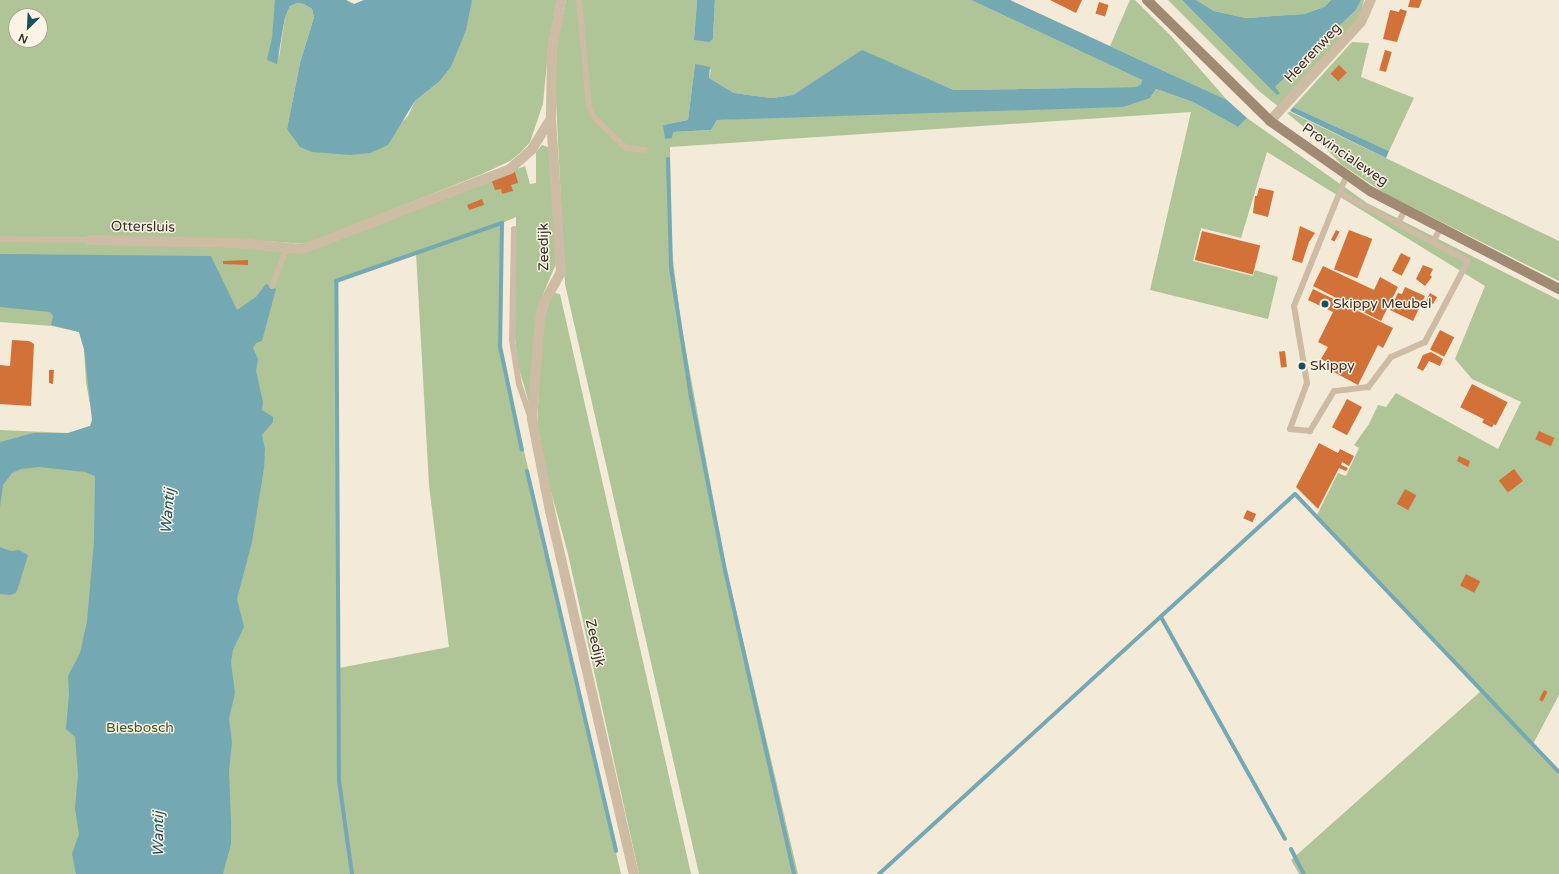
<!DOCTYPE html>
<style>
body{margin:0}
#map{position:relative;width:1559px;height:874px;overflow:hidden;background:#f4ead8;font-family:"Varela Round",sans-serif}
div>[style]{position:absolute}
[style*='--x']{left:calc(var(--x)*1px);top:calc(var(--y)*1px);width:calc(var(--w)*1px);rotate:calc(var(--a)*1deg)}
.green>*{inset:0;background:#afc497}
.water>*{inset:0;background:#74a9b4}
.stream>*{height:4px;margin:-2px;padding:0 2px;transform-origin:2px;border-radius:2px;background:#74a9b4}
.building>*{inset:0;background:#d27138;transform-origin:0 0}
.lane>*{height:6px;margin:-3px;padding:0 3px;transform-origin:3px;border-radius:3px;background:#cdbba3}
.street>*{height:10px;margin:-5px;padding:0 5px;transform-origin:5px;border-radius:5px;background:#cdbba3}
.secondary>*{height:10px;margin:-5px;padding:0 5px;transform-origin:5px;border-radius:5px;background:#a18a74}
.dots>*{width:11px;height:11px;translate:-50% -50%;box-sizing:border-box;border:2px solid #fbf4e5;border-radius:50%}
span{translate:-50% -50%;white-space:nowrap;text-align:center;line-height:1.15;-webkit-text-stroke:3px #fbf4e5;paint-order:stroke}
.street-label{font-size:14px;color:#372d26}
.poi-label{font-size:14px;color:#372d26}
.left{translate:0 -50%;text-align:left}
.park-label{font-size:14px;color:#405827}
.water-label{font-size:15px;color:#174f5d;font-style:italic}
.north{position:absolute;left:8px;top:8px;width:40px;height:40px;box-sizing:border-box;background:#fbf4e5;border:1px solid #ada499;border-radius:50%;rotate:204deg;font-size:11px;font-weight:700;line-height:16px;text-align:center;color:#372d26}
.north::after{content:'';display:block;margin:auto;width:14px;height:18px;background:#174f5d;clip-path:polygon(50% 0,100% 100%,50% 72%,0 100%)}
</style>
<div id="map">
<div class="green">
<div style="clip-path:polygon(evenodd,0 0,275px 0,279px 58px,285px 17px,290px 6px,297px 3px,304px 4px,312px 9px,314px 17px,300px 63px,287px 129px,398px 126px,408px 116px,415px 101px,440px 81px,451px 67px,472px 0,558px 0,549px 40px,543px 104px,530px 142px,521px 152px,510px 161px,482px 174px,306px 244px,265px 241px,263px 250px,297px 253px,525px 166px,530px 184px,536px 183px,536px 152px,542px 145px,551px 148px,556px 264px,540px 301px,529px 403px,518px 365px,515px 338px,516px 217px,502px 223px,500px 346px,621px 874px,0 874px,0 430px,68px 433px,90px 426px,93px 420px,86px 383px,84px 349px,79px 332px,52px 326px,0 322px,0 0,16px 16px,40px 16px,40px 40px,16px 40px,16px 16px,0 0,416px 253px,429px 485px,449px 647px,339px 668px,336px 281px,416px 253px)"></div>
<div style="clip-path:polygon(566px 0,697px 0,694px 40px,713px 39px,715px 0,971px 0,1142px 80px,1141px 84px,1136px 87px,954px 90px,862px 51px,793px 95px,772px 98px,734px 93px,709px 78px,711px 70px,695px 64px,688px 120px,663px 125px,672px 132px,711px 130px,717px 120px,1150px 98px,1156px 89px,1193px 102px,1238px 127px,1247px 118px,1367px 203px,1559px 300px,1559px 695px,1532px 746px,1559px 775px,1559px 874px,1299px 874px,1291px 860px,1481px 691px,1317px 515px,1338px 473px,1346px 476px,1359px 448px,1354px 445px,1369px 424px,1378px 405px,1386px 407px,1396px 393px,1498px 449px,1521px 402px,1472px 379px,1455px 359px,1485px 286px,1267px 152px,1241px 238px,1201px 228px,1193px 261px,1253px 276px,1255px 270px,1278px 277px,1268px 319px,1150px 290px,1191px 112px,670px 147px,671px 244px,681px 324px,726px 568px,798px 874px,699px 874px,565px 284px,555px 80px,557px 45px)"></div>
<div style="clip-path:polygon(1130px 0,1135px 0,1171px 36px,1227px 100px,1110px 46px)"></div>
<div style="clip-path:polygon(1168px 0,1182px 0,1275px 87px,1356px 10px,1361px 0,1364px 0,1359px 22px,1279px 107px,1259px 91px)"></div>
<div style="clip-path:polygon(1196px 0,1331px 0,1324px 7px,1304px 14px,1246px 18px,1214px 11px)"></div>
<div style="clip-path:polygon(1352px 42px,1369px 43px,1361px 77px,1414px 98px,1389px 151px,1293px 107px)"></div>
<div style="clip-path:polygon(1290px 112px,1559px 241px,1559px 281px,1386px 194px,1342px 165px,1311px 133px,1287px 113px)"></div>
<div style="clip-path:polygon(554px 293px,560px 294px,691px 874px,639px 874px,568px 554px,539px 447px,537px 426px,542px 328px,549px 302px)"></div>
</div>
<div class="water">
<div style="clip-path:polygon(275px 0,346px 0,354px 4px,364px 0,472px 0,466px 30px,451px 67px,440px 81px,415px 101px,388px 145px,370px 153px,350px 155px,312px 152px,300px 147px,287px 129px,300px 63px,314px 17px,312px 9px,304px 4px,297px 3px,290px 6px,285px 17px,277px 64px,267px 60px,272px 38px)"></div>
<div style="clip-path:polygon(697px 0,715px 0,713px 39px,709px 42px,694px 40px)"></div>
<div style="clip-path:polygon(971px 0,1010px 0,1227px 100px,1247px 118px,1238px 127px,1193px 102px,1156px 89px,1150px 98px,1123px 107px,717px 120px,711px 130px,673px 132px,672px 138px,665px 139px,663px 125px,688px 120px,695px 64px,710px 67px,709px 78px,734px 93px,772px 98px,793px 95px,862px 50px,954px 90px,1136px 87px,1141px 84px,1142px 80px)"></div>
<div style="clip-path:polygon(1182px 0,1196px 0,1214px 11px,1246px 18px,1304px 14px,1324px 7px,1331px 0,1361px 0,1356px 10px,1275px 87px,1280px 93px,1277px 95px)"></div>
<div style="clip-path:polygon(1293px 107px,1389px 151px,1386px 158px,1290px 111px)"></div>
<div style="clip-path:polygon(0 254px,211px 256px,237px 310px,256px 297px,266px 284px,276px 289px,262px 341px,256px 343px,253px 348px,258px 359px,256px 371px,263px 402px,262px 410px,273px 417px,273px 422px,262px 435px,265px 449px,264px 468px,252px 542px,237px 599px,244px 627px,233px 650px,231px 662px,235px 693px,229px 719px,232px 742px,229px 771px,231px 821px,231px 844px,223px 874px,76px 874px,72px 854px,79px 834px,75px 808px,78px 774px,75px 737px,66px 729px,69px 694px,68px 676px,80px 653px,87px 621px,94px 541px,95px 476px,85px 472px,39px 467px,21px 469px,12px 473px,3px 485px,0 507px,0 442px,34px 433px,68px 433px,90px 426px,92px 420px,84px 349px,79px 332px,51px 325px,53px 316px,50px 312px,0 307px)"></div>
<div style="clip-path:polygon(0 547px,11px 551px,19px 550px,28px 555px,18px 588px,16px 593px,10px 595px,0 594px)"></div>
</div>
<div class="stream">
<div style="--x:668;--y:159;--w:109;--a:88.4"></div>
<div style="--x:671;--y:268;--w:131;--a:81.2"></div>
<div style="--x:691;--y:397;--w:176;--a:78.9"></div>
<div style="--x:725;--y:570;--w:312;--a:77.2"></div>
<div style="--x:527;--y:471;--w:390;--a:76.8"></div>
<div style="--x:1161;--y:617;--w:254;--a:60.8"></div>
<div style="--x:1291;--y:849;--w:28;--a:63"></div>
<div style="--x:352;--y:874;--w:95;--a:-97.9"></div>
<div style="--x:339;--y:780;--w:499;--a:-90.3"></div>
<div style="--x:336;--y:281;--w:176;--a:-19.3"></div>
<div style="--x:502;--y:223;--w:123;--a:90.9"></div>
<div style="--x:500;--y:346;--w:106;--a:78.1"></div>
<div style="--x:879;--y:874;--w:563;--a:-42.41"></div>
<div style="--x:1295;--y:494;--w:383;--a:46.5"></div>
</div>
<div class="building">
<div style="clip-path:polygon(1050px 0,1082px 0,1076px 13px)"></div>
<div style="clip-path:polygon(1410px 0,1422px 0,1419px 8px,1408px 7px)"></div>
<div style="left:1099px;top:2px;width:10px;height:12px;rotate:17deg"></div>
<div style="clip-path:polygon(1400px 9px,1407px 11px,1397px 42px,1383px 39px,1390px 10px,1399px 12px)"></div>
<div style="left:1385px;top:50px;width:7px;height:21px;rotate:16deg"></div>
<div style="left:1339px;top:65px;width:11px;height:12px;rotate:45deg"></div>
<div style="clip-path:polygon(515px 172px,518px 183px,511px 185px,513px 191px,502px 194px,501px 189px,495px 190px,491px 179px)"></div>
<div style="clip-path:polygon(1259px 188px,1274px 191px,1268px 217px,1253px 213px,1255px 196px,1257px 196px)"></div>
<div style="clip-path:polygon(482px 199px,484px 205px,469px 210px,467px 205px)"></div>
<div style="clip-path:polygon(1300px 226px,1315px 233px,1309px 242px,1302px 263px,1292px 260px)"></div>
<div style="left:1336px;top:230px;width:4px;height:11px;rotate:27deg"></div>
<div style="left:1349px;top:230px;width:25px;height:42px;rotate:21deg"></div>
<div style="left:1202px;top:231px;width:60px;height:30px;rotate:14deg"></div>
<div style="left:1401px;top:253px;width:11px;height:20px;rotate:27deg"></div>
<div style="clip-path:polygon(248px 260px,248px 265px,223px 264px,223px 261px)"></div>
<div style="clip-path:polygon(1423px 265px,1433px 269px,1430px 275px,1432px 277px,1425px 286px,1416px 279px)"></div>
<div style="clip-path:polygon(1323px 266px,1374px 290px,1380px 277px,1398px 287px,1381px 321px,1313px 286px)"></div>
<div style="clip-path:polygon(1405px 287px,1425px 296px,1413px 321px,1390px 310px,1398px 293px,1402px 294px)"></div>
<div style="clip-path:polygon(1313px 289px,1393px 328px,1383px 348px,1378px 345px,1358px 385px,1328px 369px,1325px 366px,1327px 362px,1321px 359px,1328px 347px,1318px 342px,1333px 312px,1308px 300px)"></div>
<div style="clip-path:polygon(1430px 293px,1437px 297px,1433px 304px,1426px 301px)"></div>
<div style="left:1440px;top:330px;width:16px;height:22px;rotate:27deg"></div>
<div style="clip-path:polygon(12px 340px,29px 341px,34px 344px,31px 406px,0 404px,0 365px,10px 366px)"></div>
<div style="left:1285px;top:351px;width:16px;height:6px;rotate:83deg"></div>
<div style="clip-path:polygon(1431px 352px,1443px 359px,1440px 366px,1429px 361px,1423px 371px,1417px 368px,1423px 355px)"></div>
<div style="clip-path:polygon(49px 370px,54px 370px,53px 384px,49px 383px)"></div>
<div style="left:1472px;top:384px;width:40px;height:26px;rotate:27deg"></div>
<div style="left:1347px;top:399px;width:17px;height:32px;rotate:28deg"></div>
<div style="left:1484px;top:419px;width:11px;height:4px;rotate:27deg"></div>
<div style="left:1539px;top:431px;width:17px;height:9px;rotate:24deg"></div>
<div style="clip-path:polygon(1319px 443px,1338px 453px,1340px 449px,1354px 456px,1349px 466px,1342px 462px,1341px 465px,1348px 468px,1346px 471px,1339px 468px,1318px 509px,1296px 487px)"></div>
<div style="clip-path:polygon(1459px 456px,1470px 461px,1468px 467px,1457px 461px)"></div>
<div style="left:1514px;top:469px;width:15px;height:19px;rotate:53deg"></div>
<div style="left:1405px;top:489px;width:13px;height:17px;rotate:29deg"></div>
<div style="left:1247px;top:510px;width:10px;height:9px;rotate:24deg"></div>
<div style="left:1466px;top:574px;width:16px;height:13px;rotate:27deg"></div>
<div style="left:1544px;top:690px;width:4px;height:11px;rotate:27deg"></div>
</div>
<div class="lane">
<div style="--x:579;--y:0;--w:106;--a:84.6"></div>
<div style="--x:589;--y:106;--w:12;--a:66"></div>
<div style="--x:594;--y:117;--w:45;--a:44.1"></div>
<div style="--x:626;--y:148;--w:19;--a:6"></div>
<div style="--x:1340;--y:193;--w:145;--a:28"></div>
<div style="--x:1468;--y:261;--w:92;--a:118"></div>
<div style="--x:1425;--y:342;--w:37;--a:156"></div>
<div style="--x:1391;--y:357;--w:38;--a:127"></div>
<div style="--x:1368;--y:387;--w:34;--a:173"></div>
<div style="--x:1334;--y:391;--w:47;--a:121"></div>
<div style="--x:1310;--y:431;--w:20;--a:-174"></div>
<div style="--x:1290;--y:429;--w:49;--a:-69.7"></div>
<div style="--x:1307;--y:383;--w:78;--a:-99.6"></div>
<div style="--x:1294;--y:306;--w:142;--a:-68.1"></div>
<div style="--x:1398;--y:223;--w:15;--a:-62"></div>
<div style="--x:514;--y:229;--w:111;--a:91"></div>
<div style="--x:512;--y:340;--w:45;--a:81"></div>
<div style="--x:519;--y:384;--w:36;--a:71"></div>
<div style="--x:0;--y:239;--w:89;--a:0.6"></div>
<div style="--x:1433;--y:242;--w:15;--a:-62"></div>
<div style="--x:272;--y:286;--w:40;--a:-69"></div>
</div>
<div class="street">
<div style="--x:561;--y:0;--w:52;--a:100"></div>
<div style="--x:552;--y:51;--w:67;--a:90.9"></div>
<div style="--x:551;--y:118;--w:154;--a:86.3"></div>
<div style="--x:561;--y:272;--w:38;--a:119"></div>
<div style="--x:543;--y:305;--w:14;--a:102"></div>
<div style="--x:540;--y:319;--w:100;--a:94.6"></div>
<div style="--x:532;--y:419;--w:94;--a:78.9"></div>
<div style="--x:550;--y:511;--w:373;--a:77"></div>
<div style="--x:1270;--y:121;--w:134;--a:-47.4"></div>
<div style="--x:1361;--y:22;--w:24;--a:-66"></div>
<div style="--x:89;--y:240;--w:146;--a:1.2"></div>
<div style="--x:235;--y:243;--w:68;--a:5"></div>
<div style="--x:303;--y:249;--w:222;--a:-21.1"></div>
<div style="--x:510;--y:169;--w:30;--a:-42"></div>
<div style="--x:532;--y:149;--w:36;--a:-58"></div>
</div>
<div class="secondary">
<div style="--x:1147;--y:0;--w:173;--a:44.5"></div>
<div style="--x:1270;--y:121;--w:122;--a:35"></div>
<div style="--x:1370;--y:191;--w:213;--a:27.4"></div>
</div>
<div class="dots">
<div style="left:1325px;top:304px;background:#174f5d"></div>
<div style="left:1302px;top:366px;background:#174f5d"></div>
</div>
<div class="street-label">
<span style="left:1313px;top:53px;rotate:-47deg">Heerenweg</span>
<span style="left:1345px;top:155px;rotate:34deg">Provincialeweg</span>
<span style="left:143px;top:227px;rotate:1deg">Ottersluis</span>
<span style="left:544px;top:247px;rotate:-91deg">Zeedijk</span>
<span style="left:595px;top:643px;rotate:77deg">Zeedijk</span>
</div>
<div class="poi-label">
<span class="left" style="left:1333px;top:304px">Skippy Meubel</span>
<span class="left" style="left:1310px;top:366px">Skippy</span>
</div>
<div class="park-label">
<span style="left:140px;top:728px">Biesbosch</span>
</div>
<div class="water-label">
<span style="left:168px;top:511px;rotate:-85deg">Wantij</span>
<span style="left:159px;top:834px;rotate:-90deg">Wantij</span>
</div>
<div class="north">N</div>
</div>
